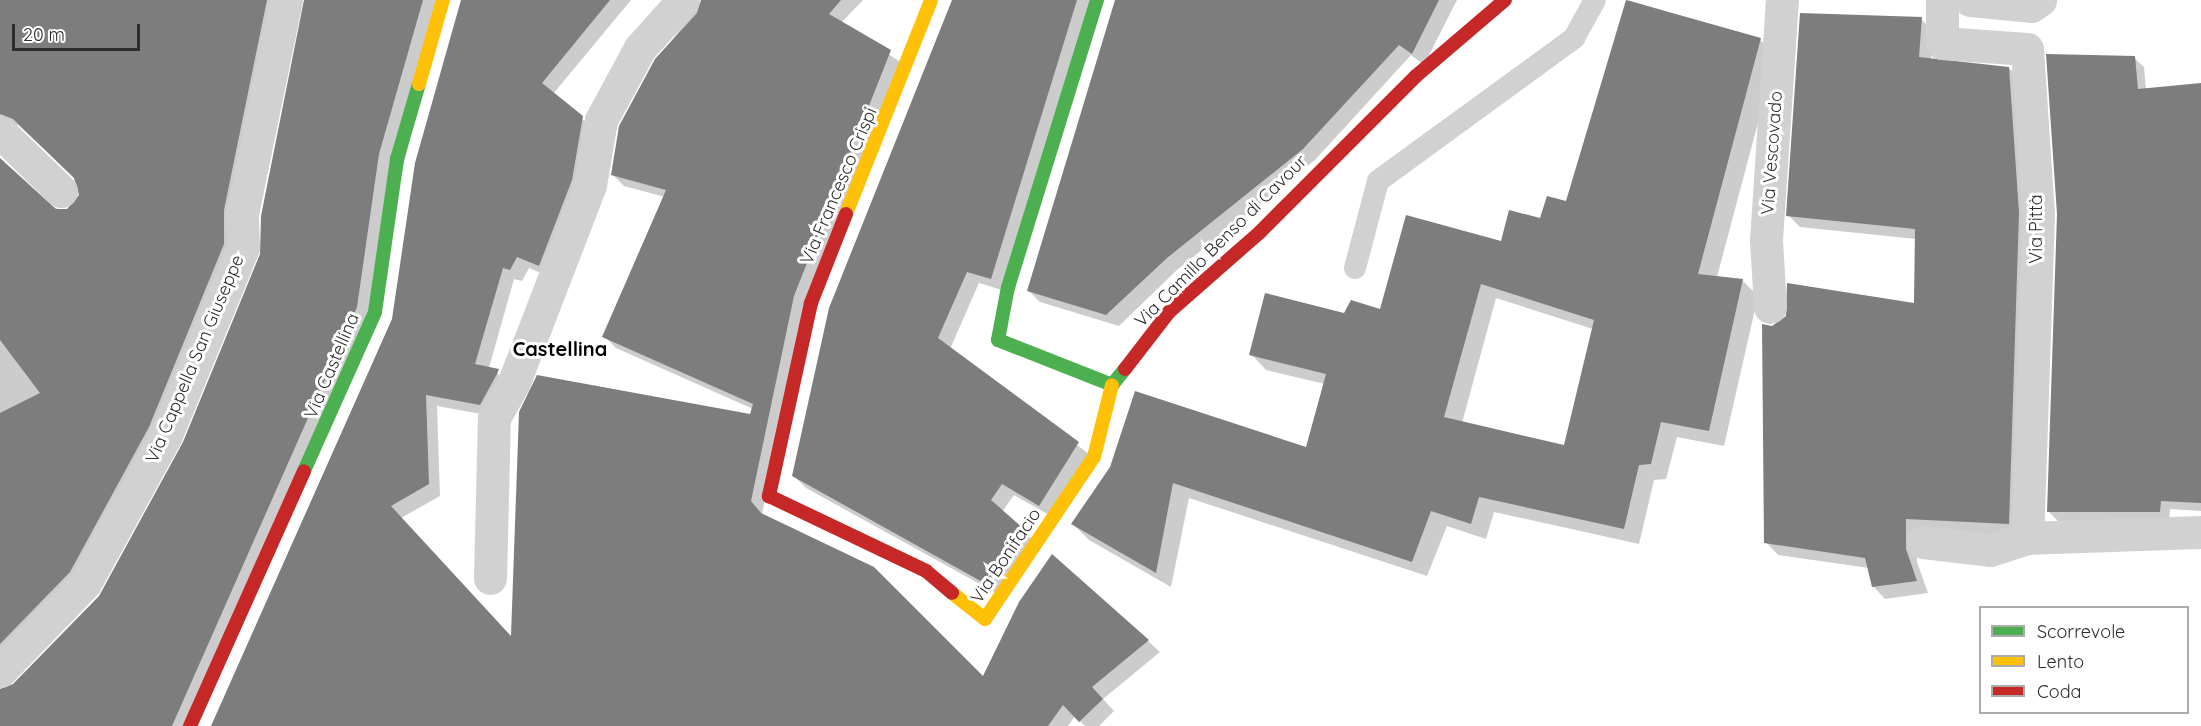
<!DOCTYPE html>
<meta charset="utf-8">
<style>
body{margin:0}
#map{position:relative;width:2201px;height:726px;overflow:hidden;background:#fff;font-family:Quicksand,sans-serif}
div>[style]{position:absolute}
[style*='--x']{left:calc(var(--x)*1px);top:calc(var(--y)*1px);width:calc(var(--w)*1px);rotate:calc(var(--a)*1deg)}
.shadow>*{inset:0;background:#0003}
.building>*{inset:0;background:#7d7d7d}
.lane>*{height:22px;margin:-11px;padding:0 11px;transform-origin:11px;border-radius:11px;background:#d1d1d1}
.street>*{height:33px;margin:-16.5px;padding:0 16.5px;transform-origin:16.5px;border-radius:16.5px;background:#d1d1d1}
.fast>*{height:14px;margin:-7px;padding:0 7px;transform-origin:7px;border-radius:7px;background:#4caf50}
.slow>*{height:14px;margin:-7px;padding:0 7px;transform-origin:7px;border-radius:7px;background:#ffc107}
.jam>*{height:14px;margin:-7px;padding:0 7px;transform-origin:7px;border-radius:7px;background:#c62828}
span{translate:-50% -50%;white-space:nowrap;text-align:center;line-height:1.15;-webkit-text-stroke:6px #fff;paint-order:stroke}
.street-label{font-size:18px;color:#2c2c2c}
.neighbourhood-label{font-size:20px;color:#000;font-weight:700}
.legend{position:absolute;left:1979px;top:606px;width:210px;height:108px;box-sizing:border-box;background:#fff;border:2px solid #ababab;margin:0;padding:8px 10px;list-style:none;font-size:18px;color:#2c2c2c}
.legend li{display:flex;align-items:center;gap:12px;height:30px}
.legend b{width:30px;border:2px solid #ababab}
.scale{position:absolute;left:12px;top:24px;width:128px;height:27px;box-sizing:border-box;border:3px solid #2c2c2c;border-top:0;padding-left:8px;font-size:18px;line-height:21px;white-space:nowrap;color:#2c2c2c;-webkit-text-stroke:4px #fff;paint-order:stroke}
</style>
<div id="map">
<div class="shadow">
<div style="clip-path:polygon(0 0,285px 0,235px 256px,81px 583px,0 667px,0 160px,48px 206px,66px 211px,81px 195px,75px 178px,18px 125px,0 130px)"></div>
<div style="clip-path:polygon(304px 0,442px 0,368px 319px,186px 726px,0 726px,0 689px,14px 685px,100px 597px,185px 443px,262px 254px)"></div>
<div style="clip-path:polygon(475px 0,631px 0,553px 94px,594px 129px,550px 277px,529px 268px,522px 281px,514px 279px,489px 368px,510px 382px,492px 416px,437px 406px,440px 496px,401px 518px,512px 638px,751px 415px,753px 409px,616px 348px,604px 336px,665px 197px,624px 186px,612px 174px,657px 60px,702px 0,863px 0,841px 23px,902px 63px,805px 308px,762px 514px,984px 679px,1148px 641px,1160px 652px,1103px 699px,1114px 711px,1099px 726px,1085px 726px,1075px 716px,1068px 726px,212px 726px,394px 320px)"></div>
<div style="clip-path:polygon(956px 0,1095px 0,1002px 290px,979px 283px,950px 349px,1089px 454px,1051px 516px,1014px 495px,1002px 512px,1034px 541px,998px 594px,806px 488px,794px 476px)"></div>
<div style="clip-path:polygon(1117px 0,1457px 0,1424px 65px,1411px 55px,1315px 160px,1178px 269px,1119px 326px,1040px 302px,1028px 290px)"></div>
<div style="clip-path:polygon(evenodd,1628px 0,1760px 40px,1776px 55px,1717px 277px,1742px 280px,1758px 296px,1724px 446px,1677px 437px,1666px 479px,1654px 480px,1639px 544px,1494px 512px,1486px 539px,1447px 526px,1427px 576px,1189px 498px,1171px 587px,1089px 540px,1073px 524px,1111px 468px,1307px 449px,1325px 384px,1266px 370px,1251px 354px,1345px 315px,1381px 311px,1567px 203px,1628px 0,1496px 298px,1593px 329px,1565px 447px,1462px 423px,1496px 298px)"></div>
<div style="clip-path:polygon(1921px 19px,1933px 31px,1931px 60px,2009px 68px,2021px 80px,2031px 226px,2020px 536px,1917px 530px,1917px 562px,1928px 593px,1885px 599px,1873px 586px,1869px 568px,1778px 555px,1766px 542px,1772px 327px,1916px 305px,1916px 239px,1800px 227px,1788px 215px)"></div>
<div style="clip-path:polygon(2134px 58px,2144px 67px,2146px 90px,2201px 84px,2201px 511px,2170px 509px,2169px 520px,2058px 521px,2048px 511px)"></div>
</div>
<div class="building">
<div style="clip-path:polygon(0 0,267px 0,224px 210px,224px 244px,149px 427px,70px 572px,0 644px,0 413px,40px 393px,0 340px,0 158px,56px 209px,67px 209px,79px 195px,74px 178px,13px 119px,0 114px)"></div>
<div style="clip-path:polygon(304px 0,423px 0,379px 154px,357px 307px,172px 726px,0 726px,0 689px,13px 684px,99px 596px,183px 442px,260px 254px,261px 216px)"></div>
<div style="clip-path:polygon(461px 0,610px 0,542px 83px,583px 116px,572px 180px,539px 266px,517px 257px,510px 270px,503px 268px,475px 364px,499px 369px,497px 374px,480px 405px,426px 395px,429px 484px,391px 506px,511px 636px,519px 412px,537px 375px,750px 414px,753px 404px,602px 337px,666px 190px,611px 175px,619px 126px,655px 59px,697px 13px,701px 0,841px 0,829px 14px,891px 50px,794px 296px,751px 501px,761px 513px,874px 567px,983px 676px,1019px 602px,1052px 554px,1149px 640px,1092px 687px,1103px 699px,1079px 722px,1063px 705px,1048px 726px,211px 726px,392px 319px,415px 163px)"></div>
<div style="clip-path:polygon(952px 0,1077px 0,991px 279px,967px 272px,938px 338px,1079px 442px,1039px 506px,1002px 484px,991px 500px,1023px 528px,986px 584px,792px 476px,829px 308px)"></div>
<div style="clip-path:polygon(1115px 0,1439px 0,1412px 54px,1399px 45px,1303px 149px,1167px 258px,1106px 315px,1027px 291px)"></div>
<div style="clip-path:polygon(evenodd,1626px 0,1761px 38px,1698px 274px,1743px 279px,1709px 431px,1661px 422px,1651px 464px,1639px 465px,1624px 529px,1479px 497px,1471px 524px,1431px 511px,1412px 562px,1173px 483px,1156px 573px,1071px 524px,1110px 467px,1135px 391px,1306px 447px,1326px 374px,1249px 355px,1265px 293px,1344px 313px,1351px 300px,1380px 309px,1406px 215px,1501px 241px,1509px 210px,1540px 218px,1547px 196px,1566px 201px,1626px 0,1481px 284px,1594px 320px,1564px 445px,1444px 417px,1481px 284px)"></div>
<div style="clip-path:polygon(1800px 13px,1922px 17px,1919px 57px,2009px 67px,2019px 213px,2009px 524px,1906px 519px,1906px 549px,1917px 581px,1872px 587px,1865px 558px,1764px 543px,1762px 324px,1772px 326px,1786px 316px,1787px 283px,1914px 303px,1915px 229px,1786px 216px)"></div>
<div style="clip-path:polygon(2046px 54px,2135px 56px,2138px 89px,2201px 83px,2201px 503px,2161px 501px,2160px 512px,2047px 512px,2057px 214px)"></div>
</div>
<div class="lane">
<div style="--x:1355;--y:268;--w:90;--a:-75.2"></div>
<div style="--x:1378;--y:181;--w:243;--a:-36.1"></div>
<div style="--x:1574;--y:38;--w:43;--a:-61.1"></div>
</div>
<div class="street">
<div style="--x:1942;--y:0;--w:43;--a:90"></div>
<div style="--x:1942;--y:43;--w:85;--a:4"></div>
<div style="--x:2027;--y:49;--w:164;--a:86.2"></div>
<div style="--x:2038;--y:213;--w:325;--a:91.9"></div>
<div style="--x:1970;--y:0;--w:61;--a:5.6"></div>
<div style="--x:2031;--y:6;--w:11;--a:-34"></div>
<div style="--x:0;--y:132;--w:85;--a:44"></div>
<div style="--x:1770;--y:307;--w:67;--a:-93.4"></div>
<div style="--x:1766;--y:240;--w:241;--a:-86.2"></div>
<div style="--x:1923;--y:542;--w:67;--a:6.8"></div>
<div style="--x:1990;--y:550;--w:39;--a:-18"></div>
<div style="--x:2027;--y:538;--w:174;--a:-2"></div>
<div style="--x:490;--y:578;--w:160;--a:-88.6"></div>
<div style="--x:494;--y:418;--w:41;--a:-60.9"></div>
<div style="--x:514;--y:382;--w:211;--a:-68.9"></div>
<div style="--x:590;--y:185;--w:66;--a:-80.4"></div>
<div style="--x:601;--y:120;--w:82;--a:-61.6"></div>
<div style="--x:640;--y:48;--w:64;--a:-48.1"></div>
<div style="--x:0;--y:671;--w:122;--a:-46"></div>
<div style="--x:85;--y:583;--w:169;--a:-61.3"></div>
<div style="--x:166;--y:435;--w:203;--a:-67.7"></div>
<div style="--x:243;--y:247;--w:33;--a:-92"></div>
<div style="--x:242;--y:214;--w:218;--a:-78.4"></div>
</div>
<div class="fast">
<div style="--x:1097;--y:0;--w:300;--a:107.2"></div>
<div style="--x:1008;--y:287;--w:54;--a:100.7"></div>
<div style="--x:998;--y:340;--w:123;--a:21.5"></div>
<div style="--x:1112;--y:385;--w:21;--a:-51"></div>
<div style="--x:304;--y:471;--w:174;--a:-65.9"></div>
<div style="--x:375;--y:312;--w:155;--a:-81.8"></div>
<div style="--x:397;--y:159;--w:78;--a:-73.7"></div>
</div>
<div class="slow">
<div style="--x:419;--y:84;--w:87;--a:-74.1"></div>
<div style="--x:846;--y:214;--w:230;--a:-68.3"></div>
<div style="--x:952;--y:593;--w:42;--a:38.2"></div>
<div style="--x:985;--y:619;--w:195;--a:-56.1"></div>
<div style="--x:1094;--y:457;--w:74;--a:-76"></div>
</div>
<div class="jam">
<div style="--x:846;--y:214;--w:96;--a:111.5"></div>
<div style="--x:811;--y:303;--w:198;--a:102.3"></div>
<div style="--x:769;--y:496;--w:174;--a:25.5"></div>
<div style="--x:926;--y:571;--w:34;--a:40"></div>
<div style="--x:1125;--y:369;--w:72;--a:-52.3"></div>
<div style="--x:1169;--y:312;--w:121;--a:-41.3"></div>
<div style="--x:1260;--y:232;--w:221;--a:-45"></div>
<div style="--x:1416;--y:76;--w:117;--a:-40.5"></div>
<div style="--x:190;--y:726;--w:279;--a:-65.9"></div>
</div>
<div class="street-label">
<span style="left:1772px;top:153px;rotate:-86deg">Via Vescovado</span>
<span style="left:839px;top:186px;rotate:-67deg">Via Francesco Crispi</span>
<span style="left:2036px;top:229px;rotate:-90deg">Via Pittà</span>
<span style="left:1221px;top:241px;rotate:-45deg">Via Camillo Benso di Cavour</span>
<span style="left:195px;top:359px;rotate:-67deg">Via Cappella San Giuseppe</span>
<span style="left:332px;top:366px;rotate:-67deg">Via Castellina</span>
<span style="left:1006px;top:556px;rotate:-56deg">Via Bonifacio</span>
</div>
<div class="neighbourhood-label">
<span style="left:560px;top:348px">Castellina</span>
</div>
<ul class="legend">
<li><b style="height:8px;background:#4caf50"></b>Scorrevole</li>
<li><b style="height:8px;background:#ffc107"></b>Lento</li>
<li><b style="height:8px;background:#c62828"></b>Coda</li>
</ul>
<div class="scale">20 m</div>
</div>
